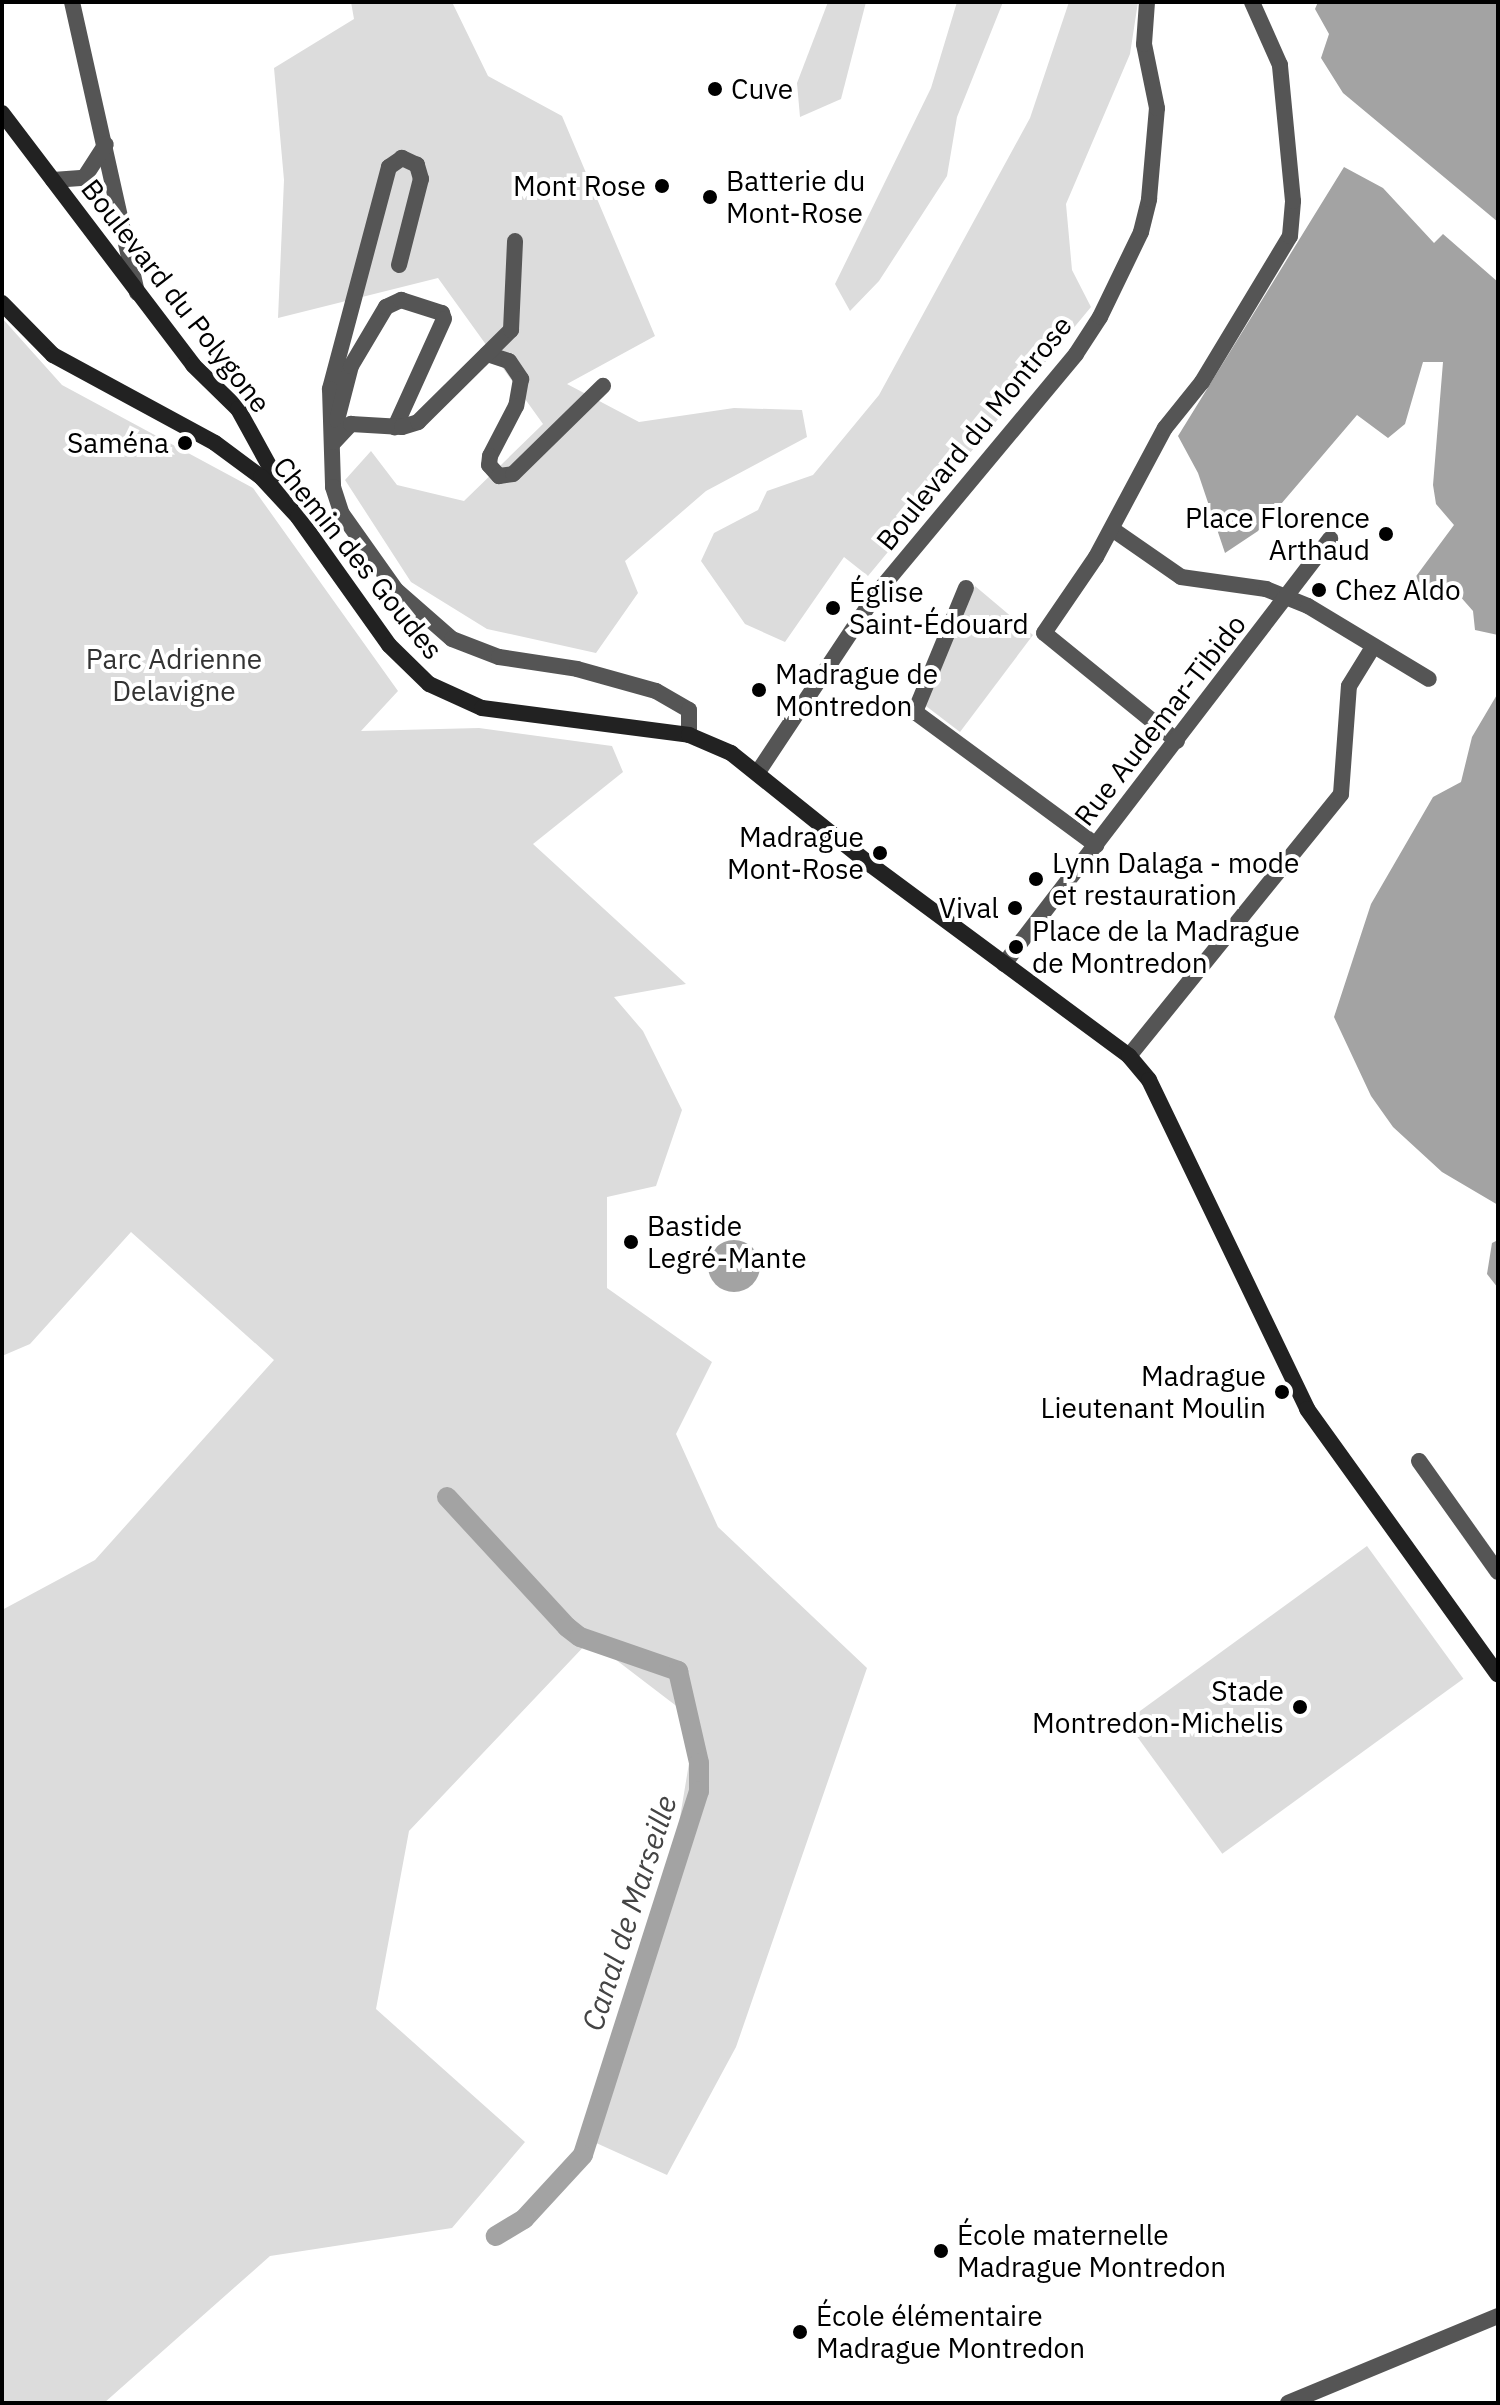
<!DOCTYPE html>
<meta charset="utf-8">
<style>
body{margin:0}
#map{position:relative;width:1500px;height:2405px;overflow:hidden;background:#fff;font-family:"IBM Plex Sans",sans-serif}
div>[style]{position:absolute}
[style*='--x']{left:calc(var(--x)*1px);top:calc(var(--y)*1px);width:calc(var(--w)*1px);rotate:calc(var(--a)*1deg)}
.green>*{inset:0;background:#dcdcdc;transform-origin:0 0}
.water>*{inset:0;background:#a3a3a3}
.round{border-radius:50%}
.canal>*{height:20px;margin:-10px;padding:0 10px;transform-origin:10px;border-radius:10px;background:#a3a3a3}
.street>*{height:16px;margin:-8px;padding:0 8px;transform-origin:8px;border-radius:8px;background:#555}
.secondary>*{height:16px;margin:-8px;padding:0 8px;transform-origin:8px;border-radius:8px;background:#222}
.dots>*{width:22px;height:22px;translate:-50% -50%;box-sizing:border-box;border:4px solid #fff;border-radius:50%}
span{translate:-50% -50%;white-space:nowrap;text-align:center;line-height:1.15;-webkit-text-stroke:8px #fff;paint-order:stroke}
.poi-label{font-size:28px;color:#000}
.left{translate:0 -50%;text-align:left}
.right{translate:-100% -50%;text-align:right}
.street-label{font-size:28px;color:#000}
.park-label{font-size:28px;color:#333}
.water-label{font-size:30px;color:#444;font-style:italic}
.frame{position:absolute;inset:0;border:4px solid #000;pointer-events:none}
</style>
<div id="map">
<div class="green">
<div style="clip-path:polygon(351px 2px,452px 2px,488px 76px,562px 116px,655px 336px,567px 384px,639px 422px,734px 408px,802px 410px,807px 437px,706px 491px,625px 561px,638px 593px,596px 653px,487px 629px,411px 582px,345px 480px,371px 451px,397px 485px,464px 501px,543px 424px,438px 278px,278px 318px,284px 180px,274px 68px,354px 19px)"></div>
<div style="clip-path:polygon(828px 2px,866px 2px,841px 99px,800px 117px,797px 83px)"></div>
<div style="clip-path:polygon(957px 2px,1003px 2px,957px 117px,947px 176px,879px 281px,850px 311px,835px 284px,931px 88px)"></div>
<div style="clip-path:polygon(1069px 2px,1138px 2px,1130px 54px,1066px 204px,1072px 270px,1091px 307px,868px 576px,844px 557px,785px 642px,745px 624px,701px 561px,714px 533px,758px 510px,767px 491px,813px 475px,879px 395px,1030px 118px)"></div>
<div style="clip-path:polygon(2px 318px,62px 385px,253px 488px,398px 691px,361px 731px,479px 728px,612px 746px,623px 772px,533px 844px,686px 984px,614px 997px,643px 1031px,682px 1110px,656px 1186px,607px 1197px,607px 1288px,712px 1362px,676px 1434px,718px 1527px,867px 1668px,736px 2047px,667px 2175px,594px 2142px,660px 1938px,696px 1721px,590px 1640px,409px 1831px,376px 2009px,525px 2142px,452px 2228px,270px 2256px,104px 2403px,2px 2403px,2px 1610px,95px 1560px,274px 1360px,131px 1232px,30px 1344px,2px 1356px)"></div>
<div style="clip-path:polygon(975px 586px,1033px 635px,960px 732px,922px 703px)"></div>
<div style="left:1367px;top:1546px;width:164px;height:298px;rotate:54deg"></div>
</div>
<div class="water">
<div style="clip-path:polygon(1318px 2px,1498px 2px,1498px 222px,1343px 93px,1321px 58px,1329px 34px,1315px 9px)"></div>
<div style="clip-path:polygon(1344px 167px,1383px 188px,1434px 243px,1443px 234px,1498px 282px,1498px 635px,1475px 630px,1473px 611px,1451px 586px,1430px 589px,1414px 579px,1454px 525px,1436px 504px,1433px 485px,1443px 362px,1423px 362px,1405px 424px,1388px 438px,1357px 415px,1258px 531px,1225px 553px,1198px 473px,1178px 436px)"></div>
<div style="clip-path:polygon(1498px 693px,1498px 1205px,1442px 1172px,1393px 1127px,1371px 1096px,1334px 1017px,1371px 904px,1433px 797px,1461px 782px,1472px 737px)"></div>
<div style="clip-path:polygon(1498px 1240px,1498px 1288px,1487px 1274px,1492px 1243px)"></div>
<div class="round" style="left:708px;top:1240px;width:52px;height:52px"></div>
</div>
<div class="canal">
<div style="--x:447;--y:1497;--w:177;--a:47.3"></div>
<div style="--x:567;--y:1627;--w:16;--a:38"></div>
<div style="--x:580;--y:1637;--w:104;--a:19.1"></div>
<div style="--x:678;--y:1671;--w:94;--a:77.1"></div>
<div style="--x:699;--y:1763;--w:28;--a:90"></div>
<div style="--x:699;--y:1791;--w:382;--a:107.7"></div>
<div style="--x:583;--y:2155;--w:87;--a:132.7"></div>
<div style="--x:524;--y:2219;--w:33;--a:149"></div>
</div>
<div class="street">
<div style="--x:72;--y:2;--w:298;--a:77.4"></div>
<div style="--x:53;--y:180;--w:31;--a:-4"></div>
<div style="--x:84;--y:178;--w:40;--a:-57.1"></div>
<div style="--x:399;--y:265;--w:89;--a:-75.7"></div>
<div style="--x:421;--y:179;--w:15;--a:-106"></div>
<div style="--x:417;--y:165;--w:17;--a:-155"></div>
<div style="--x:402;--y:158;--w:16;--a:145"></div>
<div style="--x:389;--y:167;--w:230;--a:104.9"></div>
<div style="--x:330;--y:389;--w:98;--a:88.2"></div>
<div style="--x:333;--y:487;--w:28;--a:72"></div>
<div style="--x:342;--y:514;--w:93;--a:54.6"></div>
<div style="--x:396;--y:590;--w:74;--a:41.2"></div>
<div style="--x:452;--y:639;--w:50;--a:21"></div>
<div style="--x:499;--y:657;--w:79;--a:8.7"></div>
<div style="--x:577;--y:669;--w:82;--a:15.6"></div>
<div style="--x:656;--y:691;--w:38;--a:30"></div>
<div style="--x:689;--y:710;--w:25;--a:90"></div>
<div style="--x:487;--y:354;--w:23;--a:18"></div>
<div style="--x:509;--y:361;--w:22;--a:56"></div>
<div style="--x:521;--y:379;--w:27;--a:100"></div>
<div style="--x:516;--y:406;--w:56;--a:117.5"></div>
<div style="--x:490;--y:456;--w:9;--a:96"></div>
<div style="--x:489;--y:465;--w:15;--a:48"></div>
<div style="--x:499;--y:476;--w:14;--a:-8"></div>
<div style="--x:513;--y:474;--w:126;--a:-44.4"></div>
<div style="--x:337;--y:420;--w:56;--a:-75.5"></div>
<div style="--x:351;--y:366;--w:69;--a:-59.3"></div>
<div style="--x:386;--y:307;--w:17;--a:-25"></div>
<div style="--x:401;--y:300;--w:43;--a:17.6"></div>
<div style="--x:442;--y:313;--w:6;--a:72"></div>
<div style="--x:444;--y:319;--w:119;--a:114.4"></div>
<div style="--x:334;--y:442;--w:25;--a:-47"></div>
<div style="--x:351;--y:424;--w:51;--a:3.4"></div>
<div style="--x:402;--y:427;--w:17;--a:-17"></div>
<div style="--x:418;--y:422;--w:131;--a:-44.7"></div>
<div style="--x:511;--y:330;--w:89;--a:-87.4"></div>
<div style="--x:1112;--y:529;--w:84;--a:34.8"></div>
<div style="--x:1181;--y:577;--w:86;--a:8"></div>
<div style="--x:1266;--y:589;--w:45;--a:22"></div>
<div style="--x:1308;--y:606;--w:141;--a:31.1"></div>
<div style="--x:966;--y:588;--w:134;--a:112.4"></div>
<div style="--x:915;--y:712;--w:225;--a:36.3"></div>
<div style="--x:1177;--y:741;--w:171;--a:-140.9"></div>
<div style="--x:1044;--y:633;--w:92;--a:-55.6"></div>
<div style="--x:1096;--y:557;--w:146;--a:-61.9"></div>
<div style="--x:1165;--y:428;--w:59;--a:-51.2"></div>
<div style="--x:1202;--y:382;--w:170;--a:-58.9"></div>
<div style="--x:1290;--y:236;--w:35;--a:-85"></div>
<div style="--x:1293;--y:201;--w:137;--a:-95.5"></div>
<div style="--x:1280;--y:65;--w:69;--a:-114"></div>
<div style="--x:758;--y:772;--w:215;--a:-56.4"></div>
<div style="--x:877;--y:593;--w:311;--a:-50.2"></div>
<div style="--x:1076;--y:354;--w:44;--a:-57"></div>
<div style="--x:1100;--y:317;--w:94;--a:-64.2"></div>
<div style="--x:1141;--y:232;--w:34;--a:-76"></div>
<div style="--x:1149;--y:199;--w:91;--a:-85"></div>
<div style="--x:1157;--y:108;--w:65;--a:-101.5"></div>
<div style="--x:1144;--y:44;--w:42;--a:-85.9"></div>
<div style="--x:1004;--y:964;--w:536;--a:-52.51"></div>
<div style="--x:1129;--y:1056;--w:337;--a:-51"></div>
<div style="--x:1341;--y:794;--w:108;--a:-85.8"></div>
<div style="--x:1349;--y:686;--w:46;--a:-58.4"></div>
<div style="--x:1419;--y:1461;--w:136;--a:54.6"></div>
<div style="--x:1288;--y:2403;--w:227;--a:-22.5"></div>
</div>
<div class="secondary">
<div style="--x:2;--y:113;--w:316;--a:52.8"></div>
<div style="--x:193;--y:365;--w:63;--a:44.4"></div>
<div style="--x:238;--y:409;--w:94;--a:61.2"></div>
<div style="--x:2;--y:303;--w:73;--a:45.6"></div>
<div style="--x:53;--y:355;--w:184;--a:28.5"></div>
<div style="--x:215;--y:443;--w:57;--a:36.5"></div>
<div style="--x:261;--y:477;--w:54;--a:47.2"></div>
<div style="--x:298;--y:517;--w:157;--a:54.6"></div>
<div style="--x:389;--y:645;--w:56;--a:44.3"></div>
<div style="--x:429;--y:684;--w:58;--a:24.4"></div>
<div style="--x:482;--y:708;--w:209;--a:7.4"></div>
<div style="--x:689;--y:735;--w:46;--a:23.2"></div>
<div style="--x:731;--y:753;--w:179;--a:38.7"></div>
<div style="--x:871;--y:865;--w:321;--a:36.5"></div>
<div style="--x:1129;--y:1056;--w:31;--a:50"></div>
<div style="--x:1149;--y:1080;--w:365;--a:64.3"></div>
<div style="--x:1307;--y:1409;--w:327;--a:54.3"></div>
</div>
<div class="dots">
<div style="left:715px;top:89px;background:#000"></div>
<div style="left:662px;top:186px;background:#000"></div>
<div style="left:710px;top:197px;background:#000"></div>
<div style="left:185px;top:443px;background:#000"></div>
<div style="left:1386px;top:534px;background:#000"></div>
<div style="left:1319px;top:590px;background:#000"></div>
<div style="left:833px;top:608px;background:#000"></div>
<div style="left:759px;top:690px;background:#000"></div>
<div style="left:880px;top:853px;background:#000"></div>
<div style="left:1036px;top:879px;background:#000"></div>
<div style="left:1015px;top:908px;background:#000"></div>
<div style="left:1016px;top:947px;background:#000"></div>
<div style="left:631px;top:1242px;background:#000"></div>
<div style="left:1282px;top:1392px;background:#000"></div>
<div style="left:1300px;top:1707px;background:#000"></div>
<div style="left:941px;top:2251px;background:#000"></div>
<div style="left:800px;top:2332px;background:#000"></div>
</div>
<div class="poi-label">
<span class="left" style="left:731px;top:89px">Cuve</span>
<span class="left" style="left:726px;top:197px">Batterie du<br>Mont-Rose</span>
<span class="right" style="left:646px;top:186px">Mont Rose</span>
<span class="right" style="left:169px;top:443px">Saména</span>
<span class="right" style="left:1370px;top:534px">Place Florence<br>Arthaud</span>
<span class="left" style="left:1335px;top:590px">Chez Aldo</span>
<span class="left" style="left:849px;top:608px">Église<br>Saint-Édouard</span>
<span class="left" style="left:775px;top:690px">Madrague de<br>Montredon</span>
<span class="right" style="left:864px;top:853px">Madrague<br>Mont-Rose</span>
<span class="left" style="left:1052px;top:879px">Lynn Dalaga - mode<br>et restauration</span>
<span class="right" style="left:999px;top:908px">Vival</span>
<span class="left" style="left:1032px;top:947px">Place de la Madrague<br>de Montredon</span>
<span class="left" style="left:647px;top:1242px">Bastide<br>Legré-Mante</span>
<span class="right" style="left:1266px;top:1392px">Madrague<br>Lieutenant Moulin</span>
<span class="right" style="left:1284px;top:1707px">Stade<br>Montredon-Michelis</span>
<span class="left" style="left:957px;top:2251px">École maternelle<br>Madrague Montredon</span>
<span class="left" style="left:816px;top:2332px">École élémentaire<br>Madrague Montredon</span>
</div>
<div class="street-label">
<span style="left:176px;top:296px;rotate:52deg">Boulevard du Polygone</span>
<span style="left:974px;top:433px;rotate:-51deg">Boulevard du Montrose</span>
<span style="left:358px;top:558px;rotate:51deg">Chemin des Goudes</span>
<span style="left:1160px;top:720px;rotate:-52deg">Rue Audemar-Tibido</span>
</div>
<div class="park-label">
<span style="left:174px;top:675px">Parc Adrienne<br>Delavigne</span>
</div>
<div class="water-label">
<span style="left:629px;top:1913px;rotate:-72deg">Canal de Marseille</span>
</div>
<div class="frame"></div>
</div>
